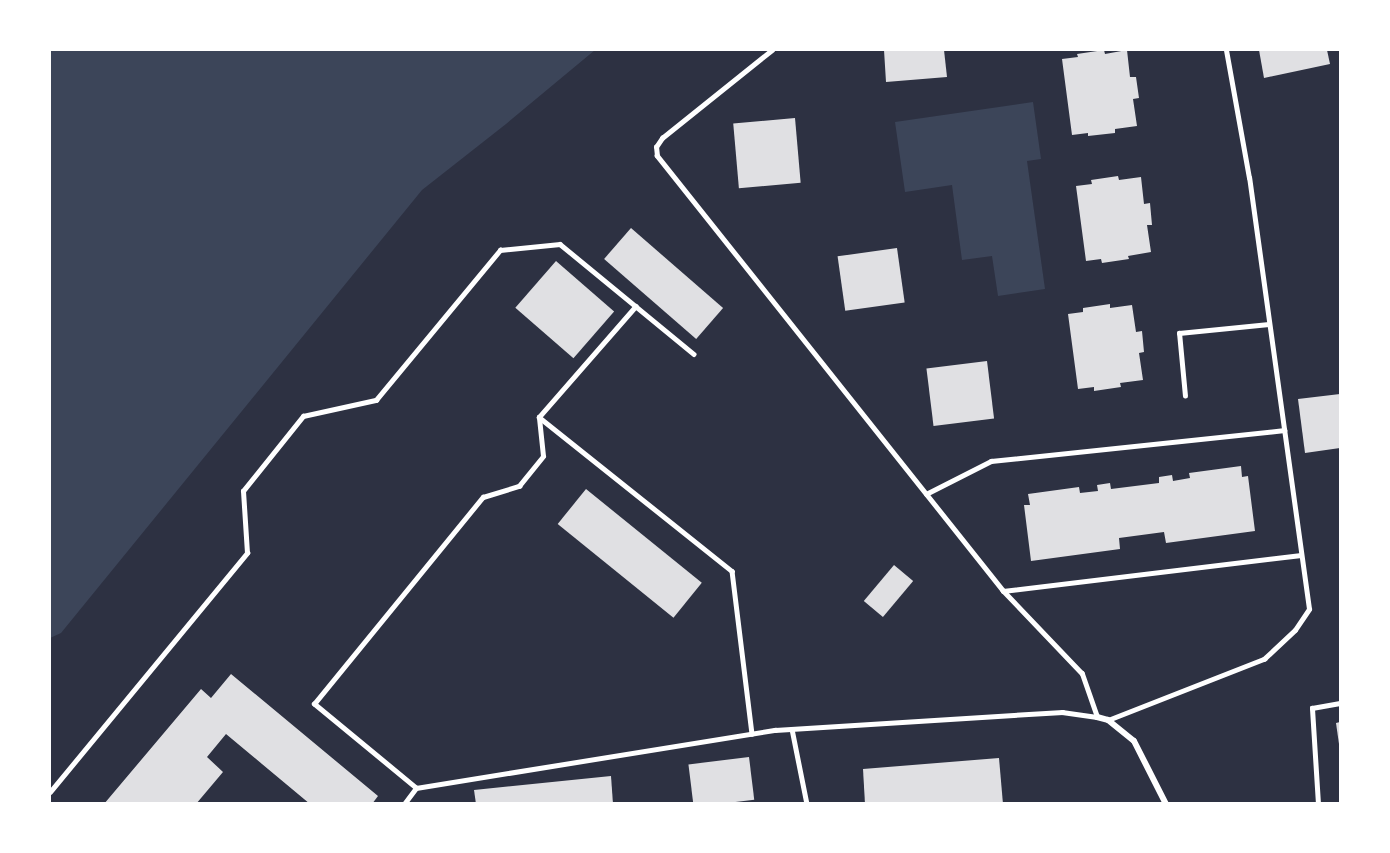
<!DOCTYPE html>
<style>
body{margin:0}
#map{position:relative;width:1390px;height:853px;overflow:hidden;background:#2d3142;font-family:"Golos Text",sans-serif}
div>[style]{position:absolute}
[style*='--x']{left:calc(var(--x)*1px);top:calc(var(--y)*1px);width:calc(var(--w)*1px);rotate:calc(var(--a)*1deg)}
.green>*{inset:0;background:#3c4559}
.building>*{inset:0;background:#e0e0e3;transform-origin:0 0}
.service>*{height:4.5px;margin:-2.25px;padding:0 2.25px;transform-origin:2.25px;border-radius:2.25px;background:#fff}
.minor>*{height:6px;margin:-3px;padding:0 3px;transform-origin:3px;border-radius:3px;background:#fff}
span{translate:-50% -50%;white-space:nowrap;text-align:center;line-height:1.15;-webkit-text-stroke:4.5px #fff;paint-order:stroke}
.frame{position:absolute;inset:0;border:51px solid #fff;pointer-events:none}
</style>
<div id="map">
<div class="green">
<div style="clip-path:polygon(50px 50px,595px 50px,506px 124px,422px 190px,61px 633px,50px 638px)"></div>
<div style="clip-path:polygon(1033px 102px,1041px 159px,1027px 161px,1045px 289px,998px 296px,992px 256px,962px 260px,952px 185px,905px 192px,895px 122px)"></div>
</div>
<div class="building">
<div style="clip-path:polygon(884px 50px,944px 50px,947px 77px,886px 82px)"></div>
<div style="clip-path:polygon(1104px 50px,1105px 54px,1127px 50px,1130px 77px,1136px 77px,1139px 98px,1133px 99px,1137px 126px,1115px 129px,1115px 133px,1088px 136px,1088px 133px,1072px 135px,1062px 59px,1078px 57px,1077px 54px)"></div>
<div style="clip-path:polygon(1259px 50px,1327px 50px,1330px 64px,1264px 78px)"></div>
<div style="left:795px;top:118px;width:65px;height:62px;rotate:85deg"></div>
<div style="clip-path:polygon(1118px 176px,1119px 180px,1141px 177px,1144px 204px,1150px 203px,1152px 225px,1147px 225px,1151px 252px,1128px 256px,1129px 259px,1102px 263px,1101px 259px,1086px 261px,1076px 186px,1092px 184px,1091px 180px)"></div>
<div style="left:631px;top:228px;width:122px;height:41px;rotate:41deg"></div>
<div style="left:897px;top:248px;width:55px;height:60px;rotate:82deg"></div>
<div style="left:556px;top:261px;width:77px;height:62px;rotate:41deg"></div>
<div style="clip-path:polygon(1110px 304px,1110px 308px,1132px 305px,1136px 332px,1142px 331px,1144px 352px,1139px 353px,1143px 380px,1120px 383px,1121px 387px,1094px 391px,1094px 387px,1078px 389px,1068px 314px,1083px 312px,1083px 308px)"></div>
<div style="left:987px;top:361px;width:58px;height:61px;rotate:83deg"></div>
<div style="clip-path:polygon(1340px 394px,1340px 448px,1305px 453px,1298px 399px)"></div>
<div style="clip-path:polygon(1241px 466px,1242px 477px,1248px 476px,1255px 531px,1166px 543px,1164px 532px,1119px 538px,1120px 549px,1031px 561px,1024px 505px,1030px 505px,1028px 494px,1079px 487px,1080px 493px,1098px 491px,1097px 485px,1110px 483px,1111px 489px,1159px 483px,1159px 477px,1172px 475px,1173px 481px,1190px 478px,1189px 473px)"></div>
<div style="left:586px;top:489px;width:149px;height:45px;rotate:39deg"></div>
<div style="left:894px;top:565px;width:25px;height:47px;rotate:40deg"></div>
<div style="clip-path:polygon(231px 674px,378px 796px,372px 804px,310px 804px,226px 734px,207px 757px,223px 772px,196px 804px,104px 804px,201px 689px,211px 698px)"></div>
<div style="clip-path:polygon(1340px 722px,1340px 744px,1339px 744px,1336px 723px)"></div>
<div style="left:749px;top:757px;width:43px;height:61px;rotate:83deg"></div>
<div style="clip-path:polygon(999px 758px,1003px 804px,865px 804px,863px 769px)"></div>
<div style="clip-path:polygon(611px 776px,613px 804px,476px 804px,474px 790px)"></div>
</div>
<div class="service">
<div style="--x:1185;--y:396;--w:63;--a:-95.4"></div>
<div style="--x:1179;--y:333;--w:90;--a:-5.7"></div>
<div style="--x:539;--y:417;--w:247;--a:38.6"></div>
<div style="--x:732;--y:571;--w:164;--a:83"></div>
<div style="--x:926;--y:494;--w:73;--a:-26.9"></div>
<div style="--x:991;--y:461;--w:295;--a:-6"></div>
<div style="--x:1003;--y:591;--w:300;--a:-6.9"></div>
<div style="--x:1108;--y:720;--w:168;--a:-21.4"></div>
<div style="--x:1264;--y:659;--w:42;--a:-43.1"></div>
<div style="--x:1295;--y:630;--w:25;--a:-56"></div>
<div style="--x:1309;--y:609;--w:435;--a:-97.9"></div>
<div style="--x:1249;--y:178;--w:130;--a:-100.2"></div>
<div style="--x:792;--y:729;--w:76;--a:78.7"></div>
<div style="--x:416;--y:788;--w:132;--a:-140.5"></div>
<div style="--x:314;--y:704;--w:267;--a:-50.8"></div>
<div style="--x:483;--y:497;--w:38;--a:-17"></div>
<div style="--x:519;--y:486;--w:38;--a:-51"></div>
<div style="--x:543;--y:456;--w:39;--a:-96"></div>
<div style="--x:539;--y:417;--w:147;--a:-48.9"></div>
<div style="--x:50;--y:792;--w:310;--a:-50.5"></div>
<div style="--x:247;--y:553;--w:62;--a:-93.7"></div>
<div style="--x:243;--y:491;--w:96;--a:-51.3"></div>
<div style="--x:303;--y:416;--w:75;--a:-12.4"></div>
<div style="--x:376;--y:400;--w:195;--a:-50.4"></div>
<div style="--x:500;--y:250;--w:60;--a:-5.7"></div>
<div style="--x:560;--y:244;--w:173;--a:39.4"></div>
<div style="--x:404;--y:804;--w:20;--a:-53"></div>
<div style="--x:416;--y:788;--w:364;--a:-9.2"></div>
<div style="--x:775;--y:730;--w:288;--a:-3.6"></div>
<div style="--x:1062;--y:712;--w:35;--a:8"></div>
<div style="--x:1097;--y:717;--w:46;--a:-109.2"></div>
<div style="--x:1082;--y:674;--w:115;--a:-133.6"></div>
<div style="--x:1003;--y:591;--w:556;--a:-128.5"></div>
<div style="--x:657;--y:156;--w:9;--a:-96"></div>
<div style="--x:656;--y:147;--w:11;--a:-56"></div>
<div style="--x:662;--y:138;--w:141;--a:-38.7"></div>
<div style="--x:1318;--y:804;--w:96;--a:-93.6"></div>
<div style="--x:1312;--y:708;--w:28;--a:-10"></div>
</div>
<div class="minor">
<div style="--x:1097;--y:717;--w:11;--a:15"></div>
<div style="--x:1108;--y:720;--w:33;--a:39"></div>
<div style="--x:1134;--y:741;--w:71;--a:63.1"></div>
</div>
<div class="frame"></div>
</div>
